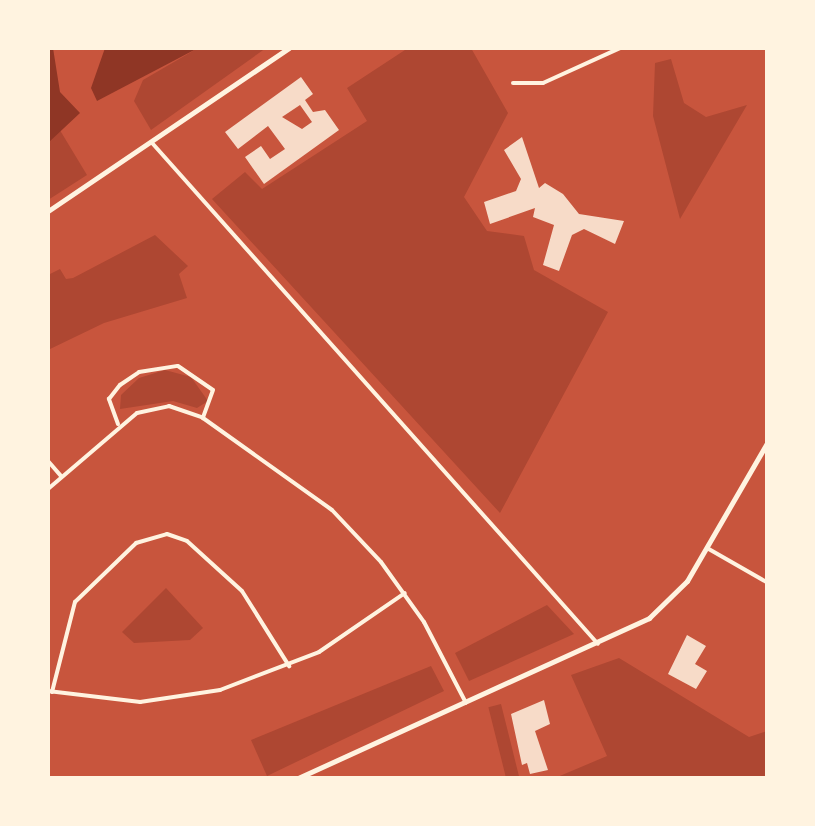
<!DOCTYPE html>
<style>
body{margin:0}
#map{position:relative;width:815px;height:826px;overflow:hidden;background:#c8553d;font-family:Lato,sans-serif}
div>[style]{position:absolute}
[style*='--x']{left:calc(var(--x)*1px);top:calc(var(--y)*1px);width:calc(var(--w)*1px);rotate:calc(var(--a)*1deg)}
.green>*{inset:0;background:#ae4732;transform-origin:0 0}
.water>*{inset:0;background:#8f3625}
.building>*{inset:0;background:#f7dbc8}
.minor>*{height:4px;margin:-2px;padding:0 2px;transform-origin:2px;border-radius:2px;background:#fff3e0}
.tertiary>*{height:5px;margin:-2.5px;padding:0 2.5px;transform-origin:2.5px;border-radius:2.5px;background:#fff3e0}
.secondary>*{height:5px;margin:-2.5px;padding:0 2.5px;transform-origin:2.5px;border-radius:2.5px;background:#fff3e0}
span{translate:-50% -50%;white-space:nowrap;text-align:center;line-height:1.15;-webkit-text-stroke:9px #fff3e0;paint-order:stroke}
.frame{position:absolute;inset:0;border:50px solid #fff3e0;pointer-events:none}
</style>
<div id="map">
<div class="green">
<div style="clip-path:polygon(198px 48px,266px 48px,151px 130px,134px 101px,143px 80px)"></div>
<div style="clip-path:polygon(408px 48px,471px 48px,508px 113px,464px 197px,487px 231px,524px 236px,534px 270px,608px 312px,500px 513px,212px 199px,245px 172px,262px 189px,367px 121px,347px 88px)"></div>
<div style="clip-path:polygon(671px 59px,684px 103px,706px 117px,747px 105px,680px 219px,653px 116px,655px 63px)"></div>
<div style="clip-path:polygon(58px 127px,87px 175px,48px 200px,48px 143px)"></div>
<div style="clip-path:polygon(155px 235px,188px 266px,179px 274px,187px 298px,104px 323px,48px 350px,48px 275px,60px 269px,66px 279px,73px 278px)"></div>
<div style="clip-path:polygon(165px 370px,191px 377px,208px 401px,197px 408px,173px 401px,120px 409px,121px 395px,139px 378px)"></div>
<div style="clip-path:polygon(166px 588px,203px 628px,190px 640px,134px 643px,122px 632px)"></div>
<div style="clip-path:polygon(547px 605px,574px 634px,469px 681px,455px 653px)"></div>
<div style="clip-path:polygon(619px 658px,749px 737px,767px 731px,767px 778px,555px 778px,607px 756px,571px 675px)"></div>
<div style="clip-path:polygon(431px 666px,444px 691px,267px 776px,251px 740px)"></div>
<div style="left:501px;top:704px;width:76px;height:13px;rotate:76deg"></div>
</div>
<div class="water">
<div style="clip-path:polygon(48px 48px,53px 48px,60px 92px,80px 113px,48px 143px)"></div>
<div style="clip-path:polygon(105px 48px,198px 48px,97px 101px,91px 88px)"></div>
</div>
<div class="building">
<div style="clip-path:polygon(evenodd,301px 77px,313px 94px,305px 100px,313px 112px,325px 110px,339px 130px,264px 184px,245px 157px,261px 146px,270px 159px,285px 149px,268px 126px,238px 149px,225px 132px,301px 77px,300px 105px,312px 122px,302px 129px,282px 117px,300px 105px)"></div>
<div style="clip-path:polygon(522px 137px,539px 188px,545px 183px,563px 194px,579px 214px,624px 221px,615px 244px,584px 229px,572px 235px,559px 271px,543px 265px,554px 225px,533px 217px,535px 208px,490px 224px,484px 202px,516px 191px,521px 179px,504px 150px)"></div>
<div style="clip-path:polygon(687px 635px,706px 646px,695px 664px,707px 671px,696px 689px,668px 674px)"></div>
<div style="clip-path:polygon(544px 700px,550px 724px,535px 731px,548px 770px,530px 774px,527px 763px,522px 765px,511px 714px)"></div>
</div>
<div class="minor">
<div style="--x:513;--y:83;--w:30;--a:0"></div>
<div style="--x:543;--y:83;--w:85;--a:-24.4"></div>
<div style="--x:153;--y:144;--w:669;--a:48.33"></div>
<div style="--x:118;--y:424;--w:27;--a:-110"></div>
<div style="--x:109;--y:399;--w:18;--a:-52"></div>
<div style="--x:120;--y:385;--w:23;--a:-34"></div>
<div style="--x:139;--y:372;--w:39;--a:-9"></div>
<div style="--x:178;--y:366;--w:42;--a:34.4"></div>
<div style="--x:213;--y:390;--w:30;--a:110"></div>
<div style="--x:48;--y:461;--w:20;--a:49"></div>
<div style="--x:48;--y:489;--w:117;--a:-40.5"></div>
<div style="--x:137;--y:413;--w:33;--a:-12"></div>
<div style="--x:169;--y:406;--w:36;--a:19"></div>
<div style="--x:203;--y:418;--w:158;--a:35.5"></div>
<div style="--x:332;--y:510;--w:71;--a:46.7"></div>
<div style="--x:381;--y:562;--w:74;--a:54.4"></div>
<div style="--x:424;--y:622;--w:91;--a:62.6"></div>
<div style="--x:707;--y:548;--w:70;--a:29.8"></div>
<div style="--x:48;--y:691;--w:93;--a:6.8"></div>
<div style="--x:140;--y:702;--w:81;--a:-8.5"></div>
<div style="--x:220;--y:690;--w:106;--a:-21"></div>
<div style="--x:319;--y:652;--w:104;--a:-34.5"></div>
<div style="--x:52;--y:692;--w:93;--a:-75.7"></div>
<div style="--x:75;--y:602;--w:85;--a:-44"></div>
<div style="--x:136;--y:543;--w:32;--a:-16"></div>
<div style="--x:167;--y:534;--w:21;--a:19"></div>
<div style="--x:187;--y:541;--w:74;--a:42.3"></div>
<div style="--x:242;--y:591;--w:89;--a:57.9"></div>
</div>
<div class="tertiary">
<div style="--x:298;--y:778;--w:386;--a:-24.5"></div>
<div style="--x:649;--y:618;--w:53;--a:-44.2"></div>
<div style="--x:687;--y:581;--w:162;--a:-59.9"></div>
</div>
<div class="secondary">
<div style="--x:48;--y:211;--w:291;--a:-34.1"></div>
</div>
<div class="frame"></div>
</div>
